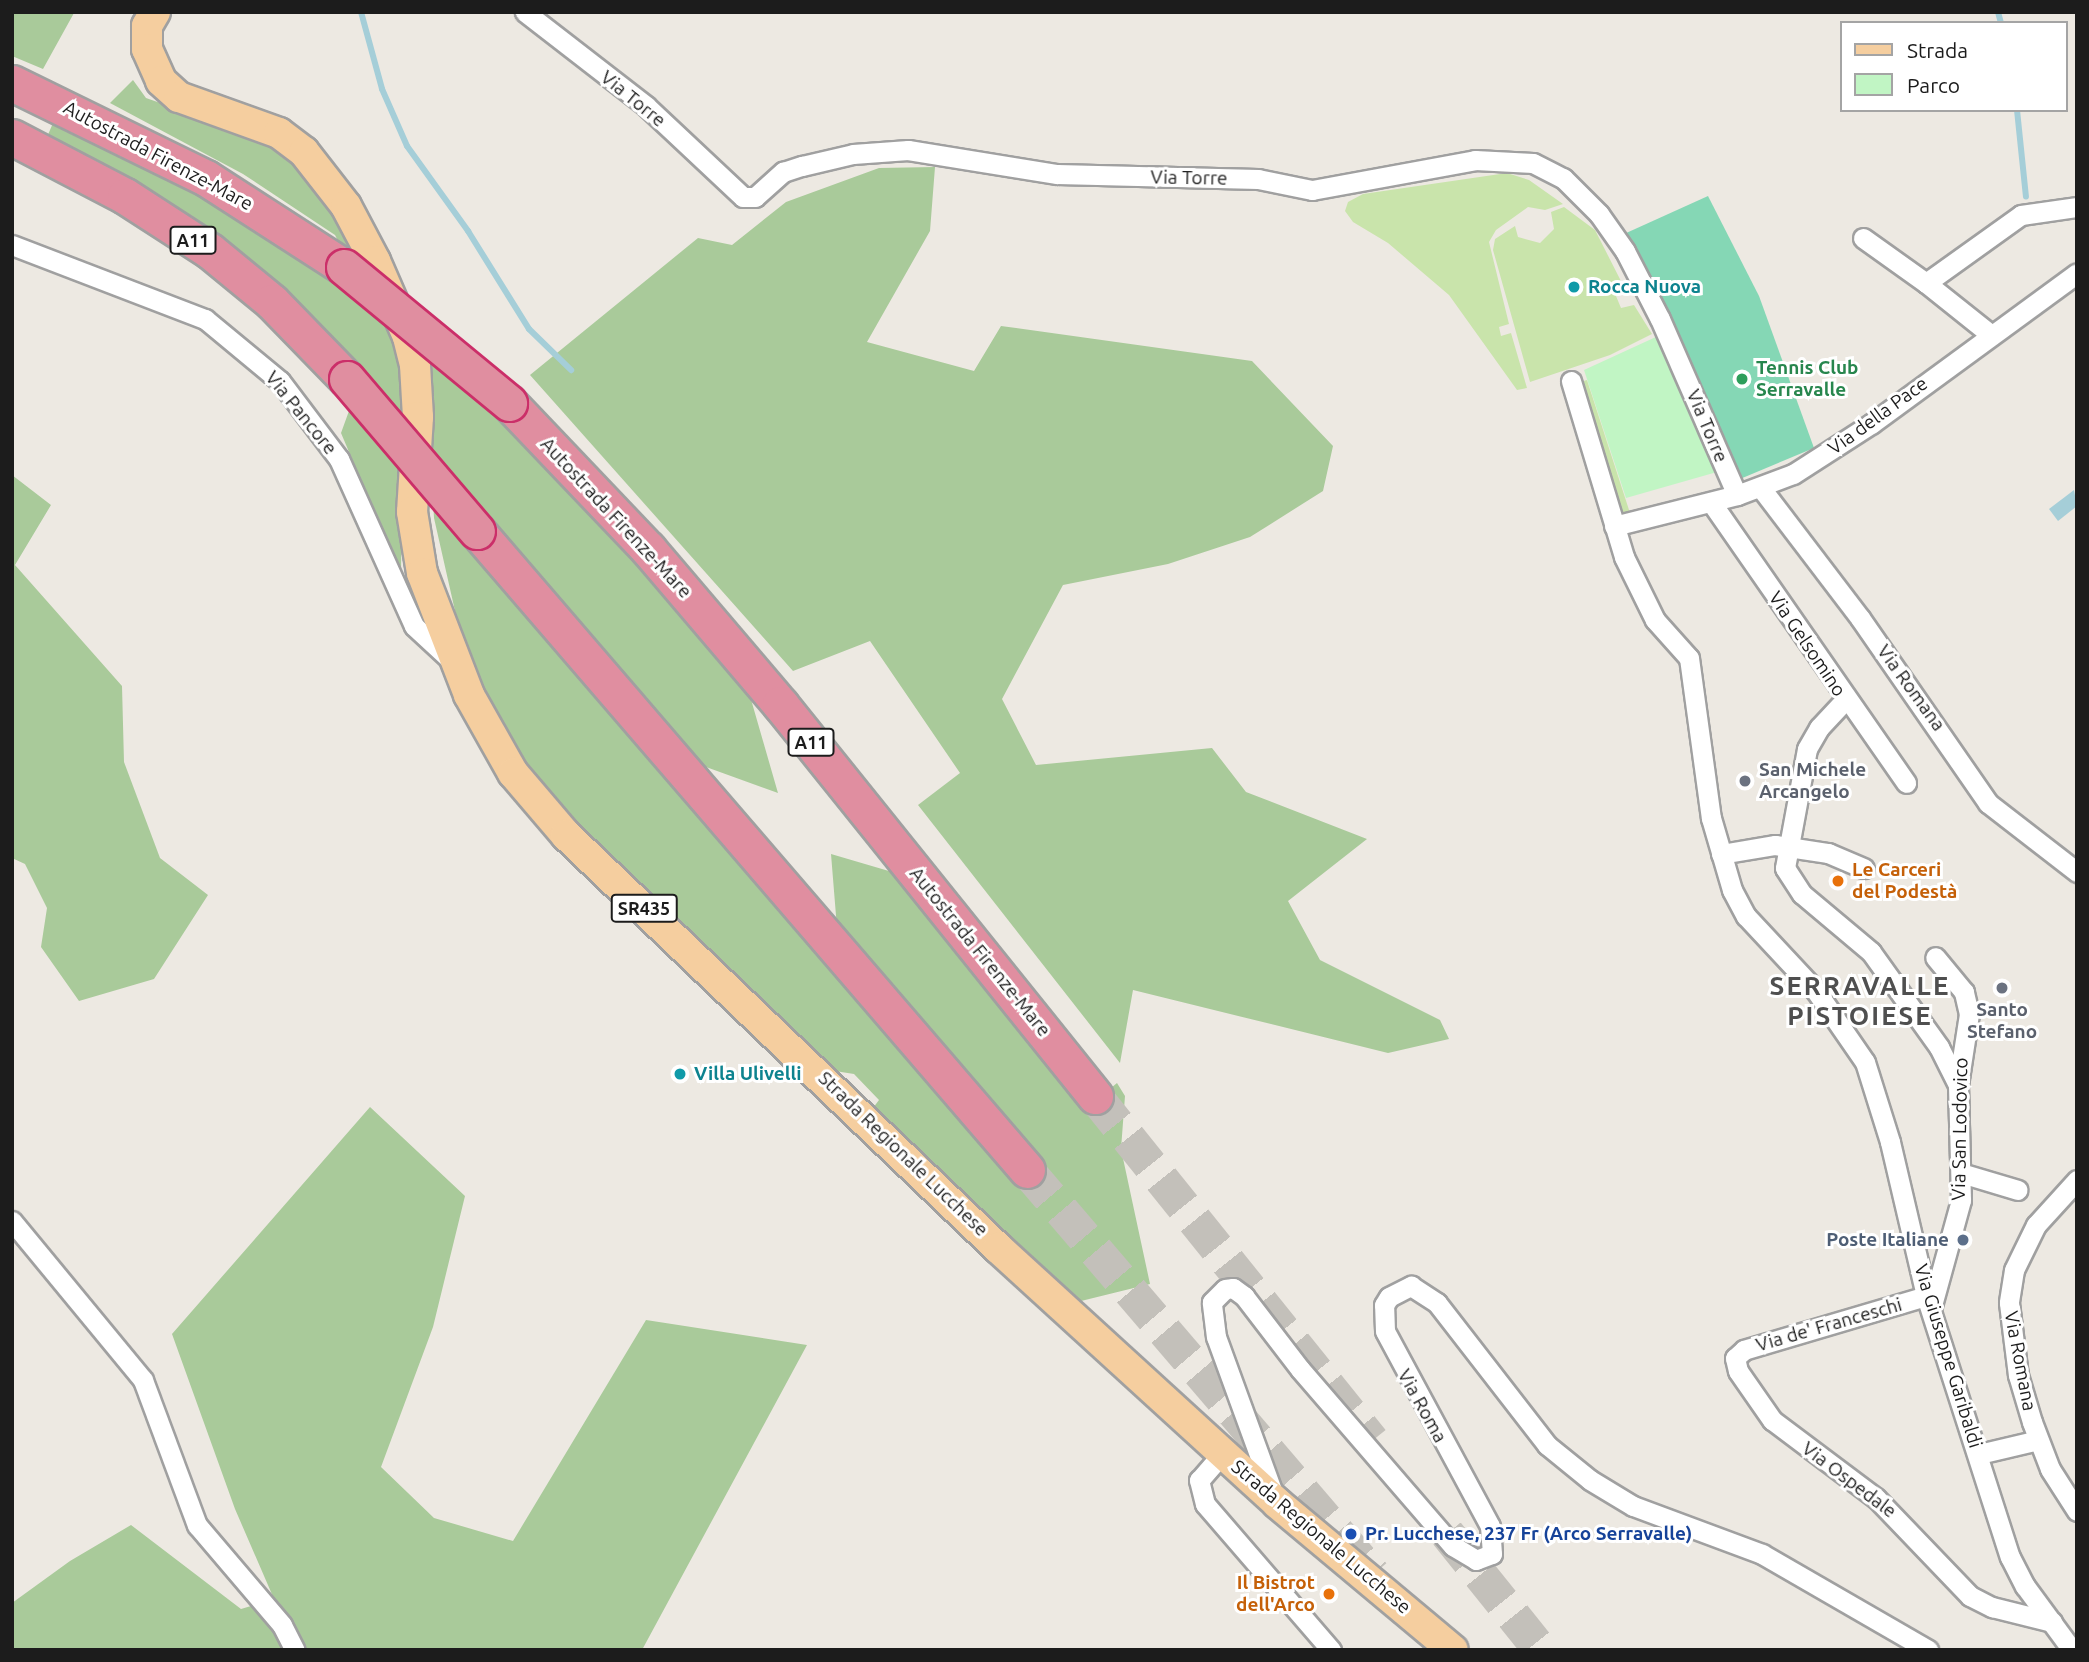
<!DOCTYPE html>
<meta charset="utf-8">
<style>
body{margin:0}
#map{position:relative;width:2089px;height:1662px;overflow:hidden;background:#ede9e2;font-family:Ubuntu,sans-serif}
div>[style]{position:absolute}
[style*='--x']{left:calc(var(--x)*1px);top:calc(var(--y)*1px);width:calc(var(--w)*1px);rotate:calc(var(--a)*1deg)}
.grass>*{inset:0;background:#c9e4ab}
.forest>*{inset:0;background:#a9ca9a}
.park>*{inset:0;background:#c1f5c4}
.pitch>*{inset:0;background:#85d7b5}
.water>*{inset:0;background:#a5ced8}
.stream>*{height:6px;margin:-3px;padding:0 3px;transform-origin:3px;border-radius:3px;background:#a5ced8}
.motorway-tunnel>*{height:35px;margin-top:-17.5px;transform-origin:0;background:repeating-linear-gradient(90deg,#c3c0ba 0 35px,transparent 0 53px)}
.roads{filter:drop-shadow(2px 0 #a0a0a0) drop-shadow(-2px 0 #a0a0a0) drop-shadow(0 2px #a0a0a0) drop-shadow(0 -2px #a0a0a0)}
.minor>*{height:19px;margin:-9.5px;padding:0 9.5px;transform-origin:9.5px;border-radius:9.5px;background:#fff}
.primary>*{height:30px;margin:-15px;padding:0 15px;transform-origin:15px;border-radius:15px;background:#f5ce9f}
.motorway>*{height:35px;margin:-17.5px;padding:0 17.5px;transform-origin:17.5px;border-radius:17.5px;background:#e08ea0}
.bridges{filter:drop-shadow(2px 0 #cb2f69) drop-shadow(-2px 0 #cb2f69) drop-shadow(0 2px #cb2f69) drop-shadow(0 -2px #cb2f69)}
.motorway-bridge>*{height:35px;margin:-17.5px;padding:0 17.5px;transform-origin:17.5px;border-radius:17.5px;background:#e08ea0}
.dots>*{width:19px;height:19px;translate:-50% -50%;box-sizing:border-box;border:4px solid #fff;border-radius:50%}
span{translate:-50% -50%;white-space:nowrap;text-align:center;line-height:1.15;-webkit-text-stroke:6px #fff;paint-order:stroke}
.shield-label span{padding:2px 5px;background:#fff;border:2px solid;border-radius:5px;-webkit-text-stroke-width:0}
.shield-label{font-size:18px;color:#1c1c1c;font-weight:700}
.street-label{font-size:19px;color:#1c1c1c}
.culture-label{font-size:19px;color:#0d838f;font-weight:700}
.left{translate:0 -50%;text-align:left}
.leisure-label{font-size:19px;color:#27864d;font-weight:700}
.worship-label{font-size:19px;color:#5b616d;font-weight:700}
.food-label{font-size:19px;color:#c56008;font-weight:700}
.right{translate:-100% -50%;text-align:right}
.service-label{font-size:19px;color:#4e5e75;font-weight:700}
.transit-label{font-size:19px;color:#164399;font-weight:700}
.district-label{font-size:26px;color:#4f4f4f;font-weight:700;letter-spacing:2px}
.frame{position:absolute;inset:0;border:14px solid #1c1c1c;pointer-events:none}
.legend{position:absolute;left:1840px;top:21px;width:228px;height:91px;box-sizing:border-box;background:#fff;border:2px solid #a4a4a4;margin:0;padding:9px 12px;list-style:none;font-size:21px;color:#1c1c1c}
.legend li{display:flex;align-items:center;gap:14px;height:35px}
.legend b{width:35px;border:2px solid #a4a4a4}
</style>
<div id="map">
<div class="grass">
<div style="clip-path:polygon(1507px 173px,1529px 180px,1563px 204px,1545px 210px,1528px 207px,1496px 230px,1489px 242px,1509px 324px,1499px 327px,1501px 336px,1511px 333px,1527px 388px,1517px 390px,1449px 295px,1388px 243px,1353px 222px,1345px 211px,1348px 202px,1363px 194px)"></div>
<div style="clip-path:polygon(1564px 207px,1595px 230px,1624px 287px,1616px 296px,1621px 308px,1634px 305px,1652px 334px,1610px 355px,1530px 382px,1493px 250px,1495px 239px,1515px 226px,1518px 237px,1540px 243px,1554px 229px,1551px 212px)"></div>
<div style="clip-path:polygon(1587px 380px,1630px 513px,1621px 515px,1580px 382px)"></div>
</div>
<div class="forest">
<div style="clip-path:polygon(12px 12px,84px 12px,74px 13px,43px 69px,12px 56px)"></div>
<div style="clip-path:polygon(133px 80px,146px 98px,263px 139px,288px 155px,308px 176px,347px 232px,397px 347px,403px 381px,401px 575px,341px 433px,362px 375px,47px 137px,56px 116px,141px 157px,369px 302px,335px 235px,243px 174px,110px 103px)"></div>
<div style="clip-path:polygon(935px 167px,930px 231px,867px 342px,974px 371px,1001px 326px,1252px 361px,1333px 446px,1323px 491px,1250px 537px,1168px 564px,1063px 585px,1002px 699px,1036px 765px,1212px 748px,1246px 792px,1367px 839px,1288px 901px,1320px 960px,1440px 1020px,1449px 1039px,1388px 1053px,1133px 990px,1120px 1063px,918px 805px,960px 773px,870px 641px,793px 671px,530px 375px,698px 238px,732px 245px,786px 202px,879px 168px)"></div>
<div style="clip-path:polygon(424px 349px,492px 408px,648px 571px,748px 689px,778px 793px,695px 763px,480px 516px,457px 537px,1017px 1185px,1040px 1166px,837px 928px,831px 854px,899px 874px,1088px 1107px,1117px 1083px,1125px 1096px,1121px 1149px,1150px 1284px,1077px 1302px,873px 1108px,879px 1100px,854px 1074px,835px 1071px,604px 853px,527px 767px,485px 695px,460px 633px,434px 518px)"></div>
<div style="clip-path:polygon(12px 475px,51px 505px,15px 565px,122px 686px,124px 762px,160px 858px,208px 895px,154px 979px,79px 1001px,41px 947px,47px 908px,25px 864px,12px 858px)"></div>
<div style="clip-path:polygon(370px 1107px,465px 1196px,433px 1327px,381px 1467px,434px 1518px,513px 1541px,646px 1320px,807px 1345px,642px 1650px,12px 1650px,12px 1603px,70px 1561px,131px 1525px,241px 1609px,274px 1599px,235px 1509px,172px 1334px)"></div>
</div>
<div class="park">
<div style="clip-path:polygon(1658px 336px,1717px 472px,1626px 498px,1584px 370px)"></div>
</div>
<div class="pitch">
<div style="clip-path:polygon(1708px 196px,1759px 296px,1814px 448px,1740px 479px,1624px 234px)"></div>
</div>
<div class="water">
<div style="clip-path:polygon(2074px 490px,2077px 506px,2058px 521px,2049px 509px)"></div>
</div>
<div class="stream">
<div style="--x:361;--y:12;--w:80;--a:74.7"></div>
<div style="--x:382;--y:89;--w:62;--a:66.3"></div>
<div style="--x:407;--y:146;--w:105;--a:54.3"></div>
<div style="--x:468;--y:231;--w:115;--a:58.1"></div>
<div style="--x:529;--y:329;--w:59;--a:44.3"></div>
<div style="--x:1998;--y:12;--w:11;--a:75"></div>
<div style="--x:2017;--y:110;--w:87;--a:84.1"></div>
</div>
<div class="motorway-tunnel">
<div style="--x:1095;--y:1096;--w:442;--a:51.2"></div>
<div style="--x:1027;--y:1170;--w:532;--a:49.42"></div>
<div style="--x:1447;--y:1533;--w:150;--a:51.2"></div>
</div>
<div class="roads">
<div class="minor">
<div style="--x:525;--y:12;--w:153;--a:37.8"></div>
<div style="--x:646;--y:106;--w:133;--a:43.2"></div>
<div style="--x:743;--y:197;--w:12;--a:0"></div>
<div style="--x:755;--y:197;--w:38;--a:-42"></div>
<div style="--x:783;--y:172;--w:20;--a:-18"></div>
<div style="--x:802;--y:166;--w:52;--a:-13.2"></div>
<div style="--x:853;--y:154;--w:55;--a:-4.2"></div>
<div style="--x:908;--y:150;--w:151;--a:9.2"></div>
<div style="--x:1057;--y:174;--w:201;--a:1.4"></div>
<div style="--x:1258;--y:179;--w:55;--a:11.5"></div>
<div style="--x:1312;--y:190;--w:166;--a:-10.4"></div>
<div style="--x:1475;--y:160;--w:58;--a:3"></div>
<div style="--x:1533;--y:163;--w:34;--a:27"></div>
<div style="--x:1563;--y:178;--w:51;--a:45"></div>
<div style="--x:1599;--y:214;--w:45;--a:54.9"></div>
<div style="--x:1625;--y:251;--w:76;--a:62.8"></div>
<div style="--x:1660;--y:319;--w:192;--a:66.4"></div>
<div style="--x:1863;--y:238;--w:77;--a:35.5"></div>
<div style="--x:12;--y:245;--w:207;--a:21"></div>
<div style="--x:205;--y:319;--w:97;--a:39.6"></div>
<div style="--x:280;--y:381;--w:98;--a:52.9"></div>
<div style="--x:339;--y:459;--w:183;--a:65.8"></div>
<div style="--x:414;--y:626;--w:56;--a:42.8"></div>
<div style="--x:1990;--y:334;--w:82;--a:-141.4"></div>
<div style="--x:1926;--y:283;--w:117;--a:-35.6"></div>
<div style="--x:2021;--y:215;--w:57;--a:-8.1"></div>
<div style="--x:1571;--y:381;--w:184;--a:73.2"></div>
<div style="--x:1624;--y:557;--w:70;--a:63.8"></div>
<div style="--x:1655;--y:620;--w:51;--a:48.2"></div>
<div style="--x:1689;--y:658;--w:162;--a:82.2"></div>
<div style="--x:1711;--y:818;--w:75;--a:73.7"></div>
<div style="--x:1732;--y:890;--w:30;--a:62"></div>
<div style="--x:1746;--y:916;--w:103;--a:47"></div>
<div style="--x:1816;--y:991;--w:86;--a:55.4"></div>
<div style="--x:1865;--y:1062;--w:84;--a:72.6"></div>
<div style="--x:1890;--y:1142;--w:158;--a:76.8"></div>
<div style="--x:1926;--y:1296;--w:274;--a:72.2"></div>
<div style="--x:2010;--y:1557;--w:33;--a:63"></div>
<div style="--x:2025;--y:1586;--w:79;--a:53.7"></div>
<div style="--x:1761;--y:488;--w:163;--a:52.7"></div>
<div style="--x:1860;--y:618;--w:225;--a:55.3"></div>
<div style="--x:1988;--y:803;--w:113;--a:37.8"></div>
<div style="--x:1711;--y:502;--w:342;--a:55.2"></div>
<div style="--x:1614;--y:526;--w:127;--a:-14.1"></div>
<div style="--x:1737;--y:495;--w:60;--a:-20.6"></div>
<div style="--x:1793;--y:474;--w:93;--a:-32.7"></div>
<div style="--x:1871;--y:424;--w:255;--a:-36.2"></div>
<div style="--x:1845;--y:700;--w:38;--a:133"></div>
<div style="--x:1819;--y:728;--w:24;--a:120"></div>
<div style="--x:1807;--y:749;--w:121;--a:100.5"></div>
<div style="--x:1785;--y:868;--w:31;--a:57"></div>
<div style="--x:1802;--y:894;--w:90;--a:40"></div>
<div style="--x:1871;--y:952;--w:117;--a:54.4"></div>
<div style="--x:1939;--y:1047;--w:42;--a:63.4"></div>
<div style="--x:1721;--y:854;--w:55;--a:-9.5"></div>
<div style="--x:1775;--y:845;--w:54;--a:8.6"></div>
<div style="--x:1828;--y:853;--w:39;--a:23"></div>
<div style="--x:1961;--y:1173;--w:59;--a:16.6"></div>
<div style="--x:2077;--y:1180;--w:61;--a:132.3"></div>
<div style="--x:2036;--y:1225;--w:50;--a:116.1"></div>
<div style="--x:2014;--y:1270;--w:33;--a:99"></div>
<div style="--x:2009;--y:1303;--w:73;--a:82.9"></div>
<div style="--x:2018;--y:1375;--w:49;--a:73.4"></div>
<div style="--x:2032;--y:1422;--w:50;--a:69"></div>
<div style="--x:2050;--y:1469;--w:50;--a:57.3"></div>
<div style="--x:12;--y:1221;--w:206;--a:50.5"></div>
<div style="--x:143;--y:1380;--w:155;--a:69.6"></div>
<div style="--x:197;--y:1525;--w:131;--a:49.6"></div>
<div style="--x:282;--y:1625;--w:28;--a:63"></div>
<div style="--x:1926;--y:1296;--w:190;--a:163.5"></div>
<div style="--x:1744;--y:1350;--w:12;--a:138"></div>
<div style="--x:1735;--y:1358;--w:13;--a:77"></div>
<div style="--x:1738;--y:1371;--w:60;--a:55.2"></div>
<div style="--x:1772;--y:1420;--w:130;--a:36.9"></div>
<div style="--x:1876;--y:1498;--w:136;--a:46.2"></div>
<div style="--x:1970;--y:1596;--w:25;--a:27"></div>
<div style="--x:1992;--y:1607;--w:62;--a:14"></div>
<div style="--x:1931;--y:1309;--w:113;--a:-74.6"></div>
<div style="--x:1961;--y:1200;--w:115;--a:-91.5"></div>
<div style="--x:1958;--y:1085;--w:72;--a:-81.2"></div>
<div style="--x:1969;--y:1014;--w:23;--a:-103"></div>
<div style="--x:1964;--y:992;--w:45;--a:-129.6"></div>
<div style="--x:1222;--y:1454;--w:35;--a:131"></div>
<div style="--x:1199;--y:1480;--w:25;--a:76"></div>
<div style="--x:1205;--y:1504;--w:193;--a:49.2"></div>
<div style="--x:1979;--y:1454;--w:61;--a:-13.3"></div>
<div style="--x:1274;--y:1496;--w:169;--a:-110"></div>
<div style="--x:1216;--y:1337;--w:35;--a:-97"></div>
<div style="--x:1212;--y:1302;--w:18;--a:-45"></div>
<div style="--x:1225;--y:1289;--w:8;--a:-7"></div>
<div style="--x:1233;--y:1288;--w:14;--a:36"></div>
<div style="--x:1244;--y:1296;--w:92;--a:52.5"></div>
<div style="--x:1300;--y:1369;--w:234;--a:49.2"></div>
<div style="--x:1453;--y:1546;--w:27;--a:31"></div>
<div style="--x:1476;--y:1560;--w:17;--a:-21"></div>
<div style="--x:1492;--y:1554;--w:28;--a:-94"></div>
<div style="--x:1490;--y:1526;--w:221;--a:-118.3"></div>
<div style="--x:1385;--y:1331;--w:26;--a:-92"></div>
<div style="--x:1384;--y:1305;--w:9;--a:-58"></div>
<div style="--x:1389;--y:1297;--w:25;--a:-27"></div>
<div style="--x:1411;--y:1286;--w:31;--a:33"></div>
<div style="--x:1437;--y:1303;--w:180;--a:52.2"></div>
<div style="--x:1547;--y:1445;--w:55;--a:39.1"></div>
<div style="--x:1590;--y:1480;--w:50;--a:31.2"></div>
<div style="--x:1633;--y:1506;--w:138;--a:20.4"></div>
<div style="--x:1762;--y:1554;--w:192;--a:30"></div>
</div>
<div class="primary">
<div style="--x:155;--y:12;--w:16;--a:120"></div>
<div style="--x:147;--y:26;--w:23;--a:90"></div>
<div style="--x:147;--y:49;--w:35;--a:66"></div>
<div style="--x:161;--y:81;--w:24;--a:42"></div>
<div style="--x:179;--y:97;--w:106;--a:19.8"></div>
<div style="--x:279;--y:133;--w:31;--a:37"></div>
<div style="--x:304;--y:152;--w:68;--a:52.1"></div>
<div style="--x:346;--y:206;--w:62;--a:62.2"></div>
<div style="--x:375;--y:261;--w:83;--a:66.5"></div>
<div style="--x:408;--y:337;--w:29;--a:76"></div>
<div style="--x:415;--y:365;--w:52;--a:86.7"></div>
<div style="--x:418;--y:417;--w:95;--a:93.6"></div>
<div style="--x:412;--y:512;--w:62;--a:80.7"></div>
<div style="--x:422;--y:573;--w:131;--a:68.9"></div>
<div style="--x:469;--y:695;--w:90;--a:60.6"></div>
<div style="--x:513;--y:773;--w:82;--a:49.5"></div>
<div style="--x:566;--y:835;--w:598;--a:43.71"></div>
<div style="--x:998;--y:1248;--w:378;--a:42.4"></div>
<div style="--x:1277;--y:1503;--w:229;--a:39.9"></div>
</div>
<div class="motorway">
<div style="--x:12;--y:83;--w:216;--a:26.1"></div>
<div style="--x:206;--y:178;--w:164;--a:32.8"></div>
<div style="--x:12;--y:137;--w:127;--a:27.6"></div>
<div style="--x:125;--y:196;--w:101;--a:32.9"></div>
<div style="--x:210;--y:251;--w:80;--a:39.4"></div>
<div style="--x:272;--y:302;--w:107;--a:45.8"></div>
<div style="--x:509;--y:403;--w:202;--a:46.4"></div>
<div style="--x:648;--y:549;--w:204;--a:49.6"></div>
<div style="--x:780;--y:704;--w:503;--a:51.22"></div>
<div style="--x:477;--y:531;--w:843;--a:49.28"></div>
</div>
</div>
<div class="bridges">
<div class="motorway-bridge">
<div style="--x:344;--y:267;--w:214;--a:39.5"></div>
<div style="--x:347;--y:379;--w:200;--a:49.5"></div>
</div>
</div>
<div class="dots">
<div style="left:1574px;top:287px;background:#0f9aa8"></div>
<div style="left:1742px;top:379px;background:#2e9e5b"></div>
<div style="left:1745px;top:781px;background:#6b7280"></div>
<div style="left:1838px;top:881px;background:#e8710a"></div>
<div style="left:2002px;top:988px;background:#6b7280"></div>
<div style="left:680px;top:1074px;background:#0f9aa8"></div>
<div style="left:1963px;top:1240px;background:#5c6f8a"></div>
<div style="left:1351px;top:1534px;background:#1a4fb4"></div>
<div style="left:1329px;top:1594px;background:#e8710a"></div>
</div>
<div class="shield-label">
<span style="left:193px;top:240px">A11</span>
<span style="left:811px;top:742px">A11</span>
<span style="left:644px;top:908px">SR435</span>
</div>
<div class="street-label">
<span style="left:633px;top:99px;rotate:39deg">Via Torre</span>
<span style="left:158px;top:156px;rotate:28deg">Autostrada Firenze-Mare</span>
<span style="left:1189px;top:178px;rotate:1deg">Via Torre</span>
<span style="left:301px;top:413px;rotate:51deg">Via Pancore</span>
<span style="left:1878px;top:416px;rotate:-36deg">Via della Pace</span>
<span style="left:1707px;top:426px;rotate:67deg">Via Torre</span>
<span style="left:616px;top:518px;rotate:47deg">Autostrada Firenze-Mare</span>
<span style="left:1807px;top:644px;rotate:56deg">Via Gelsomino</span>
<span style="left:1911px;top:688px;rotate:54deg">Via Romana</span>
<span style="left:980px;top:952px;rotate:51deg">Autostrada Firenze-Mare</span>
<span style="left:1960px;top:1129px;rotate:-89deg">Via San Lodovico</span>
<span style="left:903px;top:1154px;rotate:44deg">Strada Regionale Lucchese</span>
<span style="left:1829px;top:1325px;rotate:-16deg">Via de' Franceschi</span>
<span style="left:1948px;top:1356px;rotate:73deg">Via Giuseppe Garibaldi</span>
<span style="left:2020px;top:1361px;rotate:79deg">Via Romana</span>
<span style="left:1422px;top:1406px;rotate:61deg">Via Roma</span>
<span style="left:1849px;top:1480px;rotate:37deg">Via Ospedale</span>
<span style="left:1321px;top:1537px;rotate:40deg">Strada Regionale Lucchese</span>
</div>
<div class="culture-label">
<span class="left" style="left:1588px;top:287px">Rocca Nuova</span>
<span class="left" style="left:694px;top:1074px">Villa Ulivelli</span>
</div>
<div class="leisure-label">
<span class="left" style="left:1756px;top:379px">Tennis Club<br>Serravalle</span>
</div>
<div class="worship-label">
<span class="left" style="left:1759px;top:781px">San Michele<br>Arcangelo</span>
<span style="left:2002px;top:1021px">Santo<br>Stefano</span>
</div>
<div class="food-label">
<span class="left" style="left:1852px;top:881px">Le Carceri<br>del Podestà</span>
<span class="right" style="left:1315px;top:1594px">Il Bistrot<br>dell'Arco</span>
</div>
<div class="service-label">
<span class="right" style="left:1949px;top:1240px">Poste Italiane</span>
</div>
<div class="transit-label">
<span class="left" style="left:1365px;top:1534px">Pr. Lucchese, 237 Fr (Arco Serravalle)</span>
</div>
<div class="district-label">
<span style="left:1860px;top:1001px">SERRAVALLE<br>PISTOIESE</span>
</div>
<div class="frame"></div>
<ul class="legend">
<li><b style="height:9px;background:#f5ce9f"></b>Strada</li>
<li><b style="height:19px;background:#c1f5c4"></b>Parco</li>
</ul>
</div>
